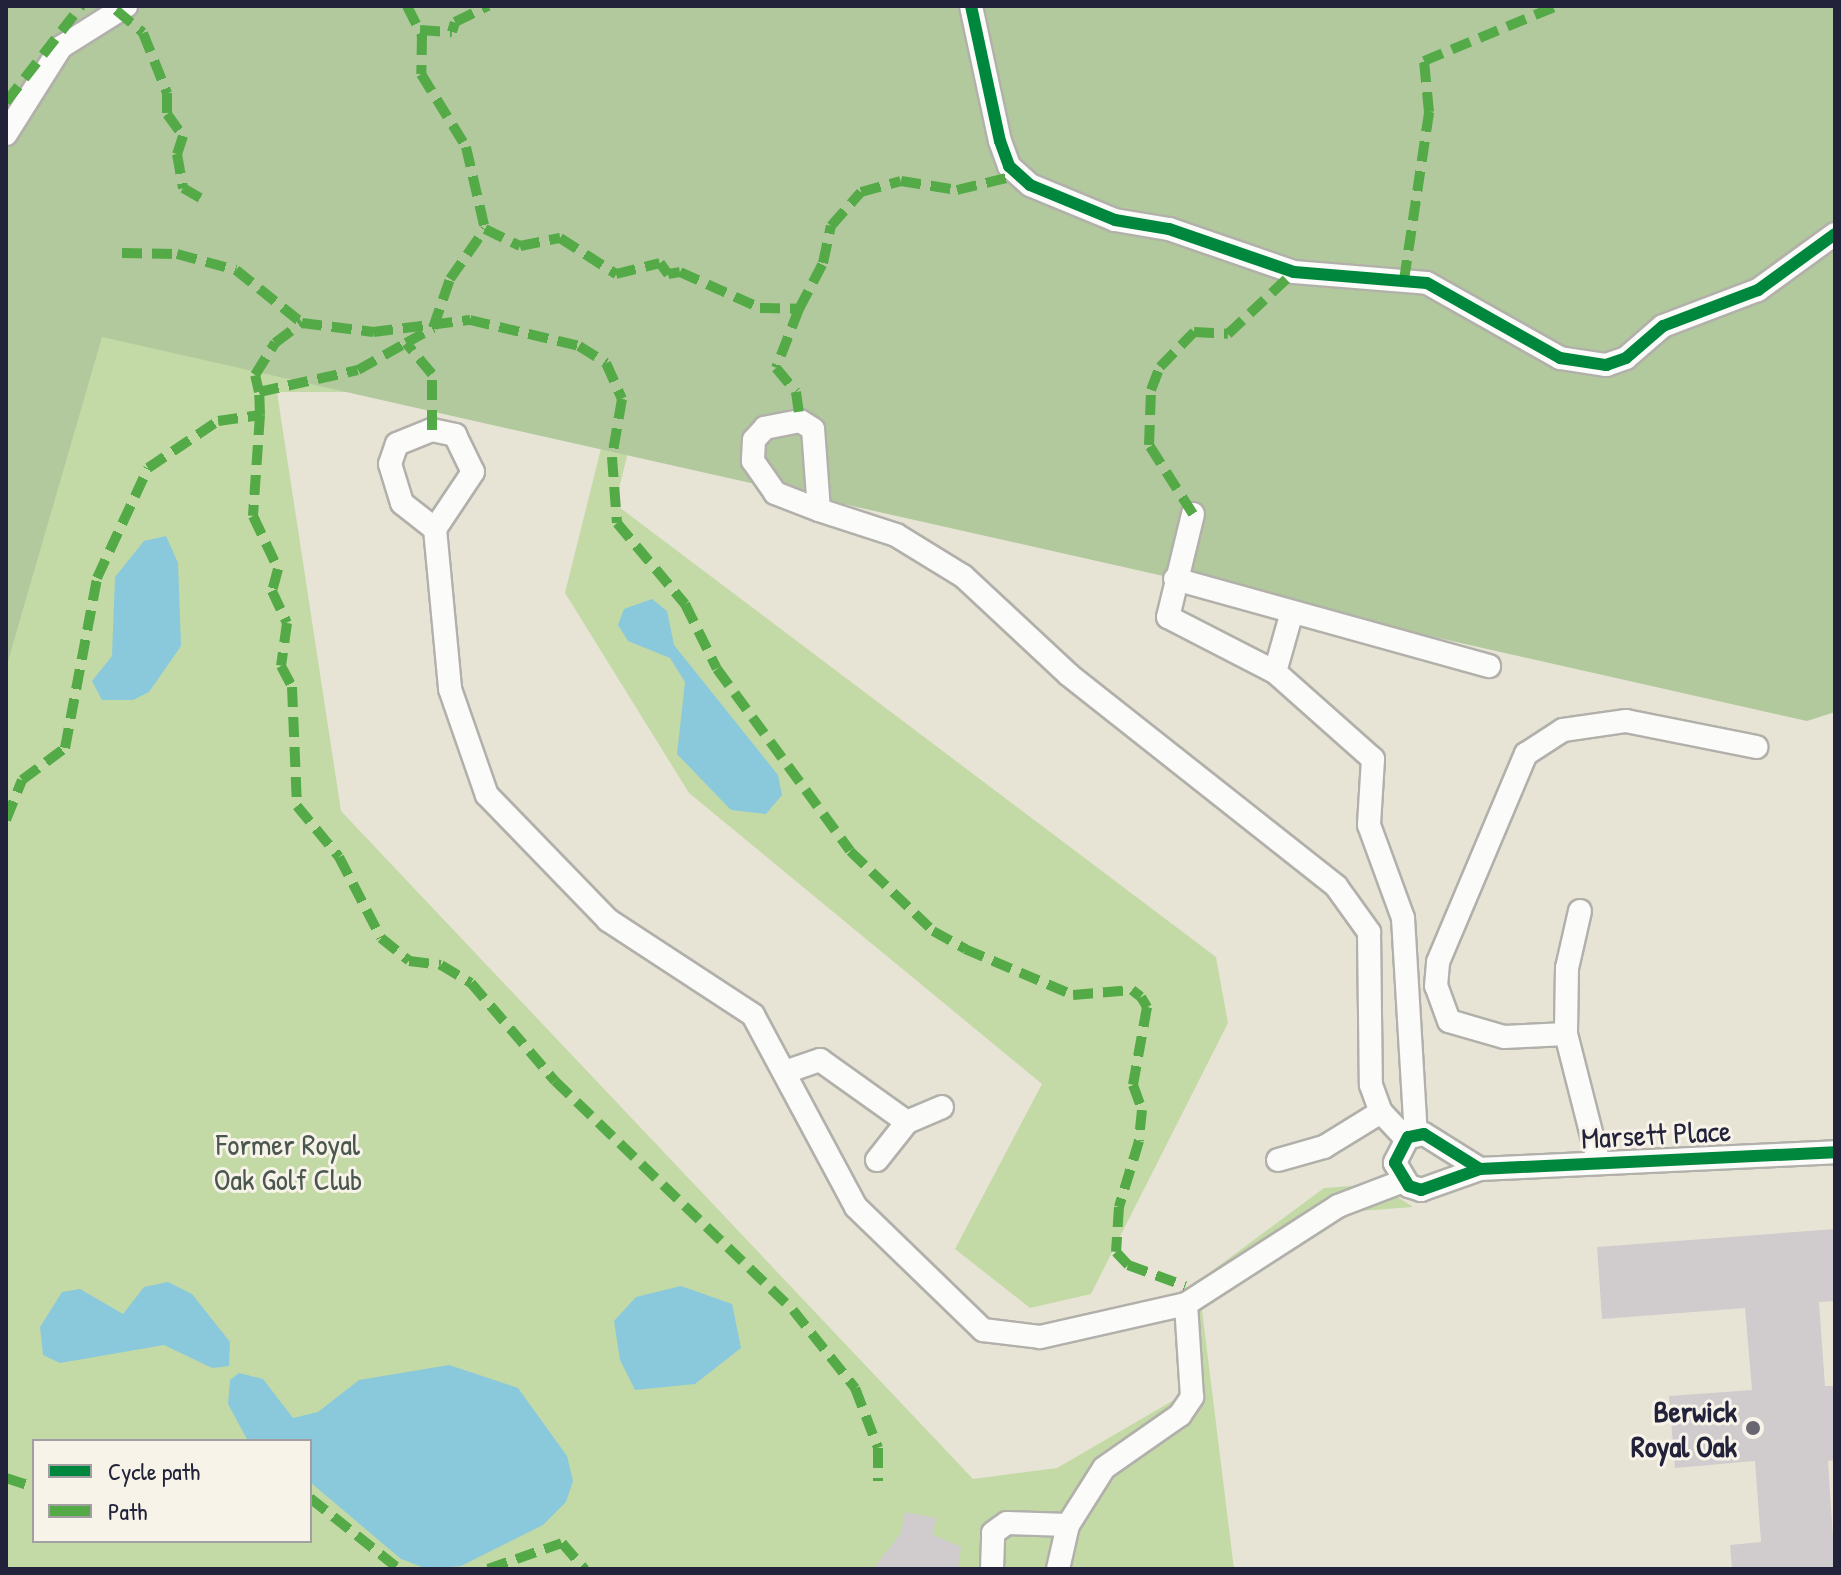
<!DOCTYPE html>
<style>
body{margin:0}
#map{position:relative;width:1841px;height:1575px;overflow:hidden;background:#e7e4d6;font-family:"Patrick Hand",sans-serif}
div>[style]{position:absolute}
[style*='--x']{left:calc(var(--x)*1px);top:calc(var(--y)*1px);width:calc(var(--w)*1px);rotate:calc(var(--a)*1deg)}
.green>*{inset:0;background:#c3daa6}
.forest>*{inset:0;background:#b1c99c}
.water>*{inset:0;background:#8ac8dc}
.building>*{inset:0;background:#d0ccce}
.roads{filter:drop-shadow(2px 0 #b2b0aa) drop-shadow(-2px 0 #b2b0aa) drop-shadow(0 2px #b2b0aa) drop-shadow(0 -2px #b2b0aa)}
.minor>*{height:22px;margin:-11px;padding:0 11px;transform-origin:11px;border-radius:11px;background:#fbfbf9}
.quiet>*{height:10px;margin-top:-5px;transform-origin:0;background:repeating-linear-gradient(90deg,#53aa46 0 20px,transparent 0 30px)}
.cycleway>*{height:12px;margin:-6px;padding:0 6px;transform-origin:6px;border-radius:6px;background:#00873e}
.dots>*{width:22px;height:22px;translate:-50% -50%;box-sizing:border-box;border:4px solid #f7f3e8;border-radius:50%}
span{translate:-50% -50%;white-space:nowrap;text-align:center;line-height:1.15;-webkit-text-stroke:6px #f7f3e8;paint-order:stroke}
.street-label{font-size:30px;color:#22223b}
.park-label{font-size:30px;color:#49574f}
.poi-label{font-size:30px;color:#22223b;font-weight:700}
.right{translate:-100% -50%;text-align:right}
.frame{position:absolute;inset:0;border:8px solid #22223b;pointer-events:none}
.legend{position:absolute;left:32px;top:1439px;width:280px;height:104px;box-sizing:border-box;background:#f7f3e8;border:2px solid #a29fa3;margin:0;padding:10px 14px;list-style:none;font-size:24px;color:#22223b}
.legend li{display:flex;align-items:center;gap:16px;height:40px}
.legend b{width:40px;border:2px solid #a29fa3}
</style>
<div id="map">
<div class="green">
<div style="clip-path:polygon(evenodd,6px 6px,1835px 6px,653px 353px,615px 504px,1216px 957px,1228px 1023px,1091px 1294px,1030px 1308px,955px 1249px,1042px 1084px,689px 793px,565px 593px,620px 372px,438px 392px,277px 392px,341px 811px,973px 1479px,1057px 1468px,1186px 1393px,1174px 1299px,1324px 1188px,1377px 1184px,1413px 1207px,1333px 1213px,1202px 1310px,1234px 1569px,6px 1569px,6px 6px,34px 1441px,310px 1441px,310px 1541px,34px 1541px,34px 1441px)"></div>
</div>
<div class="forest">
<div style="clip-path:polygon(6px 6px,1835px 6px,1835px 712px,1807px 721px,102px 337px,6px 668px)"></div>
</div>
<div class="water">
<div style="clip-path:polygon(166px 536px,178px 563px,181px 646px,149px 692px,133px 700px,102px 700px,92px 681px,112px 656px,115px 577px,144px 541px)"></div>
<div style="clip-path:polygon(652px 599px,667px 611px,674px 645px,778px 775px,782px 795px,766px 814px,731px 810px,677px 754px,685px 682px,670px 658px,628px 641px,618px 625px,624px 609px)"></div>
<div style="clip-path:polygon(168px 1282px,192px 1294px,230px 1342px,229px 1366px,212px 1368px,164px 1345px,60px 1363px,43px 1355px,40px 1327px,62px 1292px,80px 1289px,123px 1314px,144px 1287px)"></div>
<div style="clip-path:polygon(681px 1286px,732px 1304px,741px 1348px,695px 1384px,635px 1390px,620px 1360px,614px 1321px,636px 1297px)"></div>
<div style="clip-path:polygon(449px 1365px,518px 1388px,567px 1456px,573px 1481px,566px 1502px,543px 1525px,461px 1566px,427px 1569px,401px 1559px,310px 1482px,310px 1441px,248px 1441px,228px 1404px,230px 1380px,239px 1373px,263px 1379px,293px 1418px,318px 1412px,359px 1380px)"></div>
</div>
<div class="building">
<div style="clip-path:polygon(1835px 1229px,1835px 1301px,1819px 1302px,1825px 1386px,1835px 1386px,1835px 1460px,1828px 1461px,1835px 1569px,1732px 1569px,1730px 1545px,1761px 1542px,1755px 1461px,1675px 1468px,1669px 1396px,1752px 1390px,1745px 1308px,1602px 1319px,1597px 1247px)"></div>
<div style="clip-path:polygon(905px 1512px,936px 1518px,933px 1535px,961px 1547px,958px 1569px,873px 1569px,901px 1533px)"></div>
</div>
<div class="roads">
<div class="minor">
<div style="--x:971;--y:6;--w:138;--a:77.9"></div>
<div style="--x:1000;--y:141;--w:27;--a:70"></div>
<div style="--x:1009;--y:166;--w:28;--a:42"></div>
<div style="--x:1030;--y:185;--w:92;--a:22.4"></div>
<div style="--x:1115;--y:220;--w:55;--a:9.5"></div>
<div style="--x:1169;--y:229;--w:132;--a:19"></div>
<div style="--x:1294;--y:272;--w:133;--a:4.7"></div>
<div style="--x:1427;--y:283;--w:153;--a:29.4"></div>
<div style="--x:1560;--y:358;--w:47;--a:8.7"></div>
<div style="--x:1606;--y:365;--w:21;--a:-19"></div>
<div style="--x:1626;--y:358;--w:49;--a:-40.9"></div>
<div style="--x:1663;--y:326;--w:102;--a:-20.8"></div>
<div style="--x:1758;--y:290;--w:95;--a:-36"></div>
<div style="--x:6;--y:134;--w:103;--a:-57.7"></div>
<div style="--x:61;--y:47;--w:77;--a:-32.2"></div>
<div style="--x:819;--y:510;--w:81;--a:-94.2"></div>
<div style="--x:813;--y:429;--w:15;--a:-148"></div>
<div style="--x:800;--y:421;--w:36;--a:169"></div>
<div style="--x:765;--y:428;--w:16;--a:133"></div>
<div style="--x:754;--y:440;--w:21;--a:93"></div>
<div style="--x:753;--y:461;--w:39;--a:55"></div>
<div style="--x:775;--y:493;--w:47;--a:21.1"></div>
<div style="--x:819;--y:510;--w:81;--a:18"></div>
<div style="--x:896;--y:535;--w:79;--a:31.5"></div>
<div style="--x:963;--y:576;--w:145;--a:43"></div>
<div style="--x:1069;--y:675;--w:340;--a:38.3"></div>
<div style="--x:1336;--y:886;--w:57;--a:54.3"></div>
<div style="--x:1369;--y:932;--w:153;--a:89.3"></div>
<div style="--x:1371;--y:1085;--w:29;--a:70"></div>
<div style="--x:1381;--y:1112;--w:37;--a:47"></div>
<div style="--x:1193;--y:514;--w:106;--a:103.6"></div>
<div style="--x:1168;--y:617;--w:120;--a:27.2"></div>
<div style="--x:1275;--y:672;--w:131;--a:41.6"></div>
<div style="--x:1373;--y:759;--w:66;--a:93.5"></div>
<div style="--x:1369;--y:825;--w:99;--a:69.9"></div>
<div style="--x:1403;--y:918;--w:218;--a:86.6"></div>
<div style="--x:435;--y:529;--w:42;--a:-141.8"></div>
<div style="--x:402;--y:503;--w:41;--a:-107.1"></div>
<div style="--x:390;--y:464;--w:21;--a:-71"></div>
<div style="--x:397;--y:444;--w:38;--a:-22"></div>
<div style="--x:432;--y:430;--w:24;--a:12"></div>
<div style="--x:455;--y:435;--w:41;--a:64.1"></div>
<div style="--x:473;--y:472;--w:69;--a:123.7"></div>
<div style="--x:435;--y:529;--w:161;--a:84.6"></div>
<div style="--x:450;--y:689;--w:112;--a:70.8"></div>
<div style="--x:487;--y:795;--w:174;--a:45.9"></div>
<div style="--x:608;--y:920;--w:173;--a:33.2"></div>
<div style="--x:753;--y:1015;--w:218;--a:61.8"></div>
<div style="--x:856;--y:1207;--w:177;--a:44.1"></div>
<div style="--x:983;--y:1330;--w:57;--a:7"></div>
<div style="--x:1040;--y:1337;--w:150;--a:-12.7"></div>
<div style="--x:1186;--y:1304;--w:181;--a:-32.8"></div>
<div style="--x:1338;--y:1206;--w:70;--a:-21"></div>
<div style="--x:1175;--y:579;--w:326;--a:15.5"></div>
<div style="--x:1275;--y:672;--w:62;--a:-74.2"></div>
<div style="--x:1580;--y:911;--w:58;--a:102.8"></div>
<div style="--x:1567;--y:968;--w:66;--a:90.9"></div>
<div style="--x:1566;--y:1034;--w:133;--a:75.7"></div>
<div style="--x:1566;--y:1034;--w:62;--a:177.2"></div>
<div style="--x:1504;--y:1037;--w:57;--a:-163.8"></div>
<div style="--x:1449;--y:1021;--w:37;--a:-110"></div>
<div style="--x:1436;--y:986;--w:24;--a:-85"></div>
<div style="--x:1438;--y:962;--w:226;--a:-67.1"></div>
<div style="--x:1526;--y:754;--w:44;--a:-33"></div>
<div style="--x:1563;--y:730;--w:64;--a:-8.1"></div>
<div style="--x:1626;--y:721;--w:133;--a:11.3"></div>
<div style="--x:788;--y:1071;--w:34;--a:-19"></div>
<div style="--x:820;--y:1060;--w:107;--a:35.5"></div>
<div style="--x:907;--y:1122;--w:38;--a:-23"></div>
<div style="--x:877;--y:1160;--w:48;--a:-51.7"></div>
<div style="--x:1278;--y:1160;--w:48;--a:-15.8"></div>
<div style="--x:1324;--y:1147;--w:67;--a:-31.6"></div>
<div style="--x:1480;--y:1169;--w:66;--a:-148"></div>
<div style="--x:1424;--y:1134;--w:16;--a:169"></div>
<div style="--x:1408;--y:1137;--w:29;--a:117"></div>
<div style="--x:1395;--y:1163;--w:27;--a:59"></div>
<div style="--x:1409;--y:1186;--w:13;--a:18"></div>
<div style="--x:1421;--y:1190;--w:63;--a:-19.6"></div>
<div style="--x:1480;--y:1169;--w:355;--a:-2.7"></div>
<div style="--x:992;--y:1569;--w:36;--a:-88"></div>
<div style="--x:993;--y:1533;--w:17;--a:-36"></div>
<div style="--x:1007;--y:1523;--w:61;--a:1.9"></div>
<div style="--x:1058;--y:1569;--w:45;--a:-77.2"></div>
<div style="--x:1068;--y:1525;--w:67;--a:-57.7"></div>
<div style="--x:1104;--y:1468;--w:93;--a:-34.9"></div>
<div style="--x:1180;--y:1415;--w:22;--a:-56"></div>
<div style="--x:1192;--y:1397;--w:93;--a:-93.7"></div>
</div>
</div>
<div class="quiet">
<div style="--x:407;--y:6;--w:33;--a:63"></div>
<div style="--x:422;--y:35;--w:39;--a:91"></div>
<div style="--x:421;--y:74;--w:86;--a:58.3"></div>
<div style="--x:466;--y:147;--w:84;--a:77"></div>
<div style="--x:485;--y:229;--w:39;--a:26"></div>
<div style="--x:520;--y:246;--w:41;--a:-11.3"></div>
<div style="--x:560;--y:238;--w:67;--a:32.7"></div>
<div style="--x:616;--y:274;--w:45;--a:-14"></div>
<div style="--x:660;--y:263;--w:14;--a:54"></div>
<div style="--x:668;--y:274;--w:12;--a:-9"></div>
<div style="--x:680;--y:272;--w:88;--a:24.2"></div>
<div style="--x:760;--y:308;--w:39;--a:1"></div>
<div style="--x:799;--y:309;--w:52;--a:-62.4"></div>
<div style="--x:823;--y:263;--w:38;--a:-78"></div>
<div style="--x:831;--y:226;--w:45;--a:-48.6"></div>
<div style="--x:861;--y:192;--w:41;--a:-15.4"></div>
<div style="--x:901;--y:181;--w:57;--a:9.1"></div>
<div style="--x:957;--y:190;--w:64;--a:-13.6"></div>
<div style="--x:116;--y:10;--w:35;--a:40"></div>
<div style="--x:143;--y:33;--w:65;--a:68.2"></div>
<div style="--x:167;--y:93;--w:21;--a:90"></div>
<div style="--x:167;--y:114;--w:27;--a:54"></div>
<div style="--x:183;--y:136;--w:19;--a:108"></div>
<div style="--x:177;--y:154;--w:35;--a:80"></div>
<div style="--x:183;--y:188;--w:20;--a:30"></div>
<div style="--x:420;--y:30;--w:32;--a:4"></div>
<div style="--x:452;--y:32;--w:10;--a:-73"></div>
<div style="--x:455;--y:22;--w:37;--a:-26"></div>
<div style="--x:6;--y:102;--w:122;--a:-52"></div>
<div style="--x:122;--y:253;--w:55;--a:1"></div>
<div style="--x:177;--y:254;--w:61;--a:15.2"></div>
<div style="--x:236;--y:270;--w:85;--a:38.8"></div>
<div style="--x:302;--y:323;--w:72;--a:7.2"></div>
<div style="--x:373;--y:332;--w:98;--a:-7.1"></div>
<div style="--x:470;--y:320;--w:112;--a:13.4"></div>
<div style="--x:579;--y:346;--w:32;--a:32"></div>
<div style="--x:606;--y:363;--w:39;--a:66"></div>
<div style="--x:622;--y:399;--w:59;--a:99.8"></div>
<div style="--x:612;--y:457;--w:66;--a:85.7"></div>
<div style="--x:617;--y:523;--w:106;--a:50"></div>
<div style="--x:685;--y:604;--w:72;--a:63.8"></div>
<div style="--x:717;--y:669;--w:225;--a:53.8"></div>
<div style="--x:850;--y:851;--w:115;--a:43.9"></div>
<div style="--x:933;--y:931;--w:37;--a:29"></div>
<div style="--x:965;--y:949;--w:117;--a:23.1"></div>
<div style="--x:1073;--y:995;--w:59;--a:-4.8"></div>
<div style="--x:1132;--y:990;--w:11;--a:38"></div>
<div style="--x:1141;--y:997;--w:12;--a:59"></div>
<div style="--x:1147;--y:1007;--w:79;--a:100.2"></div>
<div style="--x:1133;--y:1085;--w:27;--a:70"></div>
<div style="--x:1142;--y:1110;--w:31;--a:96"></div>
<div style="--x:1139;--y:1141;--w:69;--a:106.9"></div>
<div style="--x:1119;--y:1207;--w:45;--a:93.8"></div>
<div style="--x:1116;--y:1252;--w:18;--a:47"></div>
<div style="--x:1128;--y:1265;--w:61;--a:20.2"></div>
<div style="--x:1404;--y:280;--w:170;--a:-81.5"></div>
<div style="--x:1429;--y:112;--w:51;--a:-95.6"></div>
<div style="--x:1424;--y:61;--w:144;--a:-22.5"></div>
<div style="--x:799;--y:309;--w:63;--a:111.3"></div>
<div style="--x:776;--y:368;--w:31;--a:50"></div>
<div style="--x:796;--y:392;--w:29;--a:82"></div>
<div style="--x:259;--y:392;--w:17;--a:-103"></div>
<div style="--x:255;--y:375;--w:38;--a:-58"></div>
<div style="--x:275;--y:343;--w:34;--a:-37"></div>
<div style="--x:260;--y:415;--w:101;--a:94"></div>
<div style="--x:253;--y:516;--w:59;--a:64.7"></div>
<div style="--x:278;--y:569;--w:23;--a:105"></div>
<div style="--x:272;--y:591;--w:35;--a:65"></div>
<div style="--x:287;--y:623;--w:43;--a:97.9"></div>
<div style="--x:281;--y:666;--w:24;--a:62"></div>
<div style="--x:292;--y:687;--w:119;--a:87.6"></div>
<div style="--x:297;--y:806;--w:66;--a:50.5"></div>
<div style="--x:339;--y:857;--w:91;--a:62.6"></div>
<div style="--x:381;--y:938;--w:36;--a:39"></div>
<div style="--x:409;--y:961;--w:32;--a:7"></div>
<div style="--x:441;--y:965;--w:35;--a:31"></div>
<div style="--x:471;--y:983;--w:129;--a:49.4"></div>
<div style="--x:555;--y:1081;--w:330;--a:43.9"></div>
<div style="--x:793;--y:1310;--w:100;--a:51.5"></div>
<div style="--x:855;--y:1388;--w:64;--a:69"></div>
<div style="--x:878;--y:1448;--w:33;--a:90"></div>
<div style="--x:432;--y:430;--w:56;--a:-90"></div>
<div style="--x:432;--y:374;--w:40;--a:-130"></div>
<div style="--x:406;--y:343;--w:31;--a:-29"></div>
<div style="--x:433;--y:328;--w:52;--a:-70.9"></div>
<div style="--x:450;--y:279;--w:61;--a:-55"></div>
<div style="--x:1193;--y:514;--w:82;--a:-122.5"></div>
<div style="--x:1149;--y:445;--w:55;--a:-87.9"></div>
<div style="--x:1151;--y:390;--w:25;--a:-69"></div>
<div style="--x:1160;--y:367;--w:49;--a:-45.8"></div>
<div style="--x:1194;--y:332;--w:34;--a:3"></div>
<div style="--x:1228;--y:334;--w:91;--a:-43.2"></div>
<div style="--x:6;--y:820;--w:43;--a:-68.2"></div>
<div style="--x:22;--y:780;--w:54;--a:-36.7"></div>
<div style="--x:65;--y:748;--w:173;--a:-79.3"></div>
<div style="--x:97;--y:578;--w:121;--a:-65.1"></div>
<div style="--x:148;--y:468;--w:84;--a:-33.9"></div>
<div style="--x:218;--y:421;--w:42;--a:-8.1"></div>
<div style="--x:260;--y:415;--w:23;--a:-92"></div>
<div style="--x:259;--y:392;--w:101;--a:-12.5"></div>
<div style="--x:358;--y:370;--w:55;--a:-29.4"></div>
<div style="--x:6;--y:1478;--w:29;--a:18"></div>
<div style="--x:310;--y:1498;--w:114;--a:38.6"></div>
<div style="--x:488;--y:1569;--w:78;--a:-19.4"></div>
<div style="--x:562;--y:1543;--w:35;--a:49"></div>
</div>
<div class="cycleway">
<div style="--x:971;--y:6;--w:138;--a:77.9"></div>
<div style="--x:1000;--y:141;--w:27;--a:70"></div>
<div style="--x:1009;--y:166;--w:28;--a:42"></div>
<div style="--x:1030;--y:185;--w:92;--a:22.4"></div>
<div style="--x:1115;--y:220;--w:55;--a:9.5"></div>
<div style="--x:1169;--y:229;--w:132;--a:19"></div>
<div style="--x:1294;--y:272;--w:133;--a:4.7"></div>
<div style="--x:1427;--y:283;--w:153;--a:29.4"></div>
<div style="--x:1560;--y:358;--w:47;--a:8.7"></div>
<div style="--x:1606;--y:365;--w:21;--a:-19"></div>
<div style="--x:1626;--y:358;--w:49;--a:-40.9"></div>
<div style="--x:1663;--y:326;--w:102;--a:-20.8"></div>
<div style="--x:1758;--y:290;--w:95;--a:-36"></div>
<div style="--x:1480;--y:1169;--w:66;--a:-148"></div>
<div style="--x:1424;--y:1134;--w:16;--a:169"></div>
<div style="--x:1408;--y:1137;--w:29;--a:117"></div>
<div style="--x:1395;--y:1163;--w:27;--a:59"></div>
<div style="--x:1409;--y:1186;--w:13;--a:18"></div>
<div style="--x:1421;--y:1190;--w:63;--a:-19.6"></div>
<div style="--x:1480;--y:1169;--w:355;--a:-2.7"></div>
</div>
<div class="dots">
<div style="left:1753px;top:1428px;background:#676671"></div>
</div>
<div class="street-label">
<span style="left:1656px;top:1134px;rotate:-3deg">Marsett Place</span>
</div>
<div class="park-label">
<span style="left:288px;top:1161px">Former Royal<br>Oak Golf Club</span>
</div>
<div class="poi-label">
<span class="right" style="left:1737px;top:1428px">Berwick<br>Royal Oak</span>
</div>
<div class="frame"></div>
<ul class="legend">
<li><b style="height:10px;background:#00873e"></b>Cycle path</li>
<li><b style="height:10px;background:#53aa46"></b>Path</li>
</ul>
</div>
